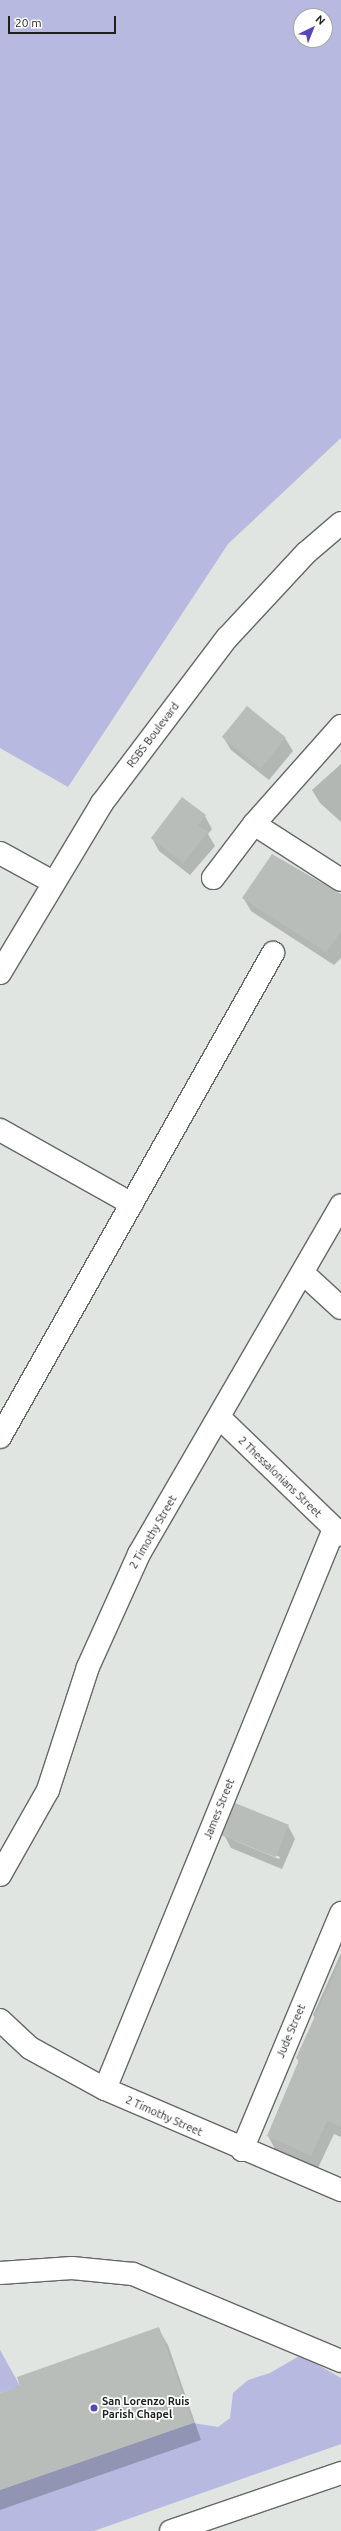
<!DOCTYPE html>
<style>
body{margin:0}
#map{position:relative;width:341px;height:2531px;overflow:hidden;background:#e0e5e2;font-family:Ubuntu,sans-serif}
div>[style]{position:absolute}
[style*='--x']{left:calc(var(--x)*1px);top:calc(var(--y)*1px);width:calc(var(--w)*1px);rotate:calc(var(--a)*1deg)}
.green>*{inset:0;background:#b7b9e0}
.shadow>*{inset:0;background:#0003}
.building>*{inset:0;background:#b9bdba;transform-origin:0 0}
.roads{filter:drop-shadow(1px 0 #656966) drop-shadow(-1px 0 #656966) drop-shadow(0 1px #656966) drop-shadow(0 -1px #656966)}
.minor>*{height:22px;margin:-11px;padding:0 11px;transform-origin:11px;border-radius:11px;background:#fff}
.dots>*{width:11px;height:11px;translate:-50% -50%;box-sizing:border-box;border:2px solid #fff;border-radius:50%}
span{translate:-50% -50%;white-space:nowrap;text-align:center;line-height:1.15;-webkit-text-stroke:3.5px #fff;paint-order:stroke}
.street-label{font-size:11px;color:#1f2120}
.poi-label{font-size:11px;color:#1f2120;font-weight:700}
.left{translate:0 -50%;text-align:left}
.north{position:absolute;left:293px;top:8px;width:40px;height:40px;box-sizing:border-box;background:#fff;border:1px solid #a5a6a6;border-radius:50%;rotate:43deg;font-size:11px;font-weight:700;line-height:16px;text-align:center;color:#1f2120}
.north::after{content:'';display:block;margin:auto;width:14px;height:18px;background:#5547be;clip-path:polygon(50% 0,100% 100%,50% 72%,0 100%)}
.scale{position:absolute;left:8px;top:16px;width:108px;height:18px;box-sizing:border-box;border:2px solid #1f2120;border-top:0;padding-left:5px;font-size:12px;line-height:14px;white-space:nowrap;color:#1f2120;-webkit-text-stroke:3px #fff;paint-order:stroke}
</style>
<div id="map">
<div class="green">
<div style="clip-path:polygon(evenodd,0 0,341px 0,341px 438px,228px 544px,68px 787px,0 748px,0 0,301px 16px,325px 16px,325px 40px,301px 40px,301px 16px)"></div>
<div style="clip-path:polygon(0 2350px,20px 2386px,0 2393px)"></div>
<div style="clip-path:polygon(301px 2355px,341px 2378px,341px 2444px,94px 2531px,0 2531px,0 2490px,193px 2423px,218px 2427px,230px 2418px,233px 2393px,248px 2380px,270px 2373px)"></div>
</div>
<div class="shadow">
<div style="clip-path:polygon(223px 737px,285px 738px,293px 751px,269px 780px,231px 750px)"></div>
<div style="clip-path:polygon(341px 764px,341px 822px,320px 803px,312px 790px)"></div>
<div style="clip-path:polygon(205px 816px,212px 829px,208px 834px,215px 846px,190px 875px,159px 851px,152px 838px)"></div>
<div style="clip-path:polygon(341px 896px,341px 958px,334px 965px,251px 911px,244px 899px)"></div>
<div style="clip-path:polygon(evenodd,288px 1826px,295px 1839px,282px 1869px,231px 1848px,224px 1835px,288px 1826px,233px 1838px,280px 1857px,279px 1859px,233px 1840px,233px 1838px)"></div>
<div style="clip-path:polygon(341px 1953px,341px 2137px,334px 2134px,318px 2168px,275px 2149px,268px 2136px,299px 2062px,297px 2058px,315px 2018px,313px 2015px)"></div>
<div style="clip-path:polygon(158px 2328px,168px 2345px,201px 2440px,0 2510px,0 2394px)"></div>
</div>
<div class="building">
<div style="left:247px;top:706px;width:50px;height:40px;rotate:39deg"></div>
<div style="clip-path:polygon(182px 797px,206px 815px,198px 825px,208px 832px,183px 863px,151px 838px)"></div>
<div style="clip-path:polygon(272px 854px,341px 894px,341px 932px,326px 952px,242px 898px)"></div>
<div style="left:235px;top:1803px;width:58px;height:35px;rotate:22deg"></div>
<div style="clip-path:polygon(341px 1959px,341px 2127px,327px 2121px,311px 2156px,267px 2136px,299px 2060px,296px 2058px)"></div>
<div style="clip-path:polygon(159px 2327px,193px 2423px,0 2490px,0 2393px,20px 2386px,17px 2377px)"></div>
</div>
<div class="roads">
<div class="minor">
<div style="--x:254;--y:824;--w:103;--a:32.8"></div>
<div style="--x:0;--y:853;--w:60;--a:28.7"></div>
<div style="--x:213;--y:878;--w:68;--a:-52.8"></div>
<div style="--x:254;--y:824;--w:131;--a:-48.4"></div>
<div style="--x:0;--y:973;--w:198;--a:-59"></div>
<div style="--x:102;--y:803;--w:207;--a:-52.9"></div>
<div style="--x:227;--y:638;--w:116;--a:-47.1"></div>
<div style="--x:306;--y:553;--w:46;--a:-40.6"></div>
<div style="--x:0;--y:1130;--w:151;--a:29.3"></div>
<div style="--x:304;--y:1274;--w:50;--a:42.6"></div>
<div style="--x:220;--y:1418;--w:168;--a:44"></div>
<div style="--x:0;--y:1437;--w:556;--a:-60.57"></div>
<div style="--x:0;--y:1875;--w:98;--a:-60.5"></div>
<div style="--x:48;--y:1790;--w:129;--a:-72"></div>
<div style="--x:88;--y:1667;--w:124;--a:-65.7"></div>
<div style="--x:139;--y:1554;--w:403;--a:-59.9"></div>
<div style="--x:0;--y:2020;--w:41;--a:43"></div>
<div style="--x:30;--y:2048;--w:85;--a:28.7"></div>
<div style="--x:105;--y:2089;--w:257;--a:23.2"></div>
<div style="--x:105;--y:2089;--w:605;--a:-67.76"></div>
<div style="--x:242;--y:2150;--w:257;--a:-67.3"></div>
<div style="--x:0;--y:2273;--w:72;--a:-4"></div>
<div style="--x:72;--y:2268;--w:61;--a:5.6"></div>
<div style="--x:133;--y:2274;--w:225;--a:22.7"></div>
<div style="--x:171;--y:2531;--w:180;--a:-18.8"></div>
</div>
</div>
<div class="dots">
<div style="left:94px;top:2408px;background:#5547be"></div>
</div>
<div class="street-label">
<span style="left:153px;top:735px;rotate:-53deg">RSBS Boulevard</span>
<span style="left:280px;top:1477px;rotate:44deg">2 Thessalonians Street</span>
<span style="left:153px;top:1532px;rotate:-60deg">2 Timothy Street</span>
<span style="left:219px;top:1809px;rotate:-68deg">James Street</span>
<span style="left:291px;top:2031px;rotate:-67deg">Jude Street</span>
<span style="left:164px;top:2116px;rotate:24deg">2 Timothy Street</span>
</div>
<div class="poi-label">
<span class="left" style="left:102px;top:2408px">San Lorenzo Ruis<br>Parish Chapel</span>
</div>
<div class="north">N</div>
<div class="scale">20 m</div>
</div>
